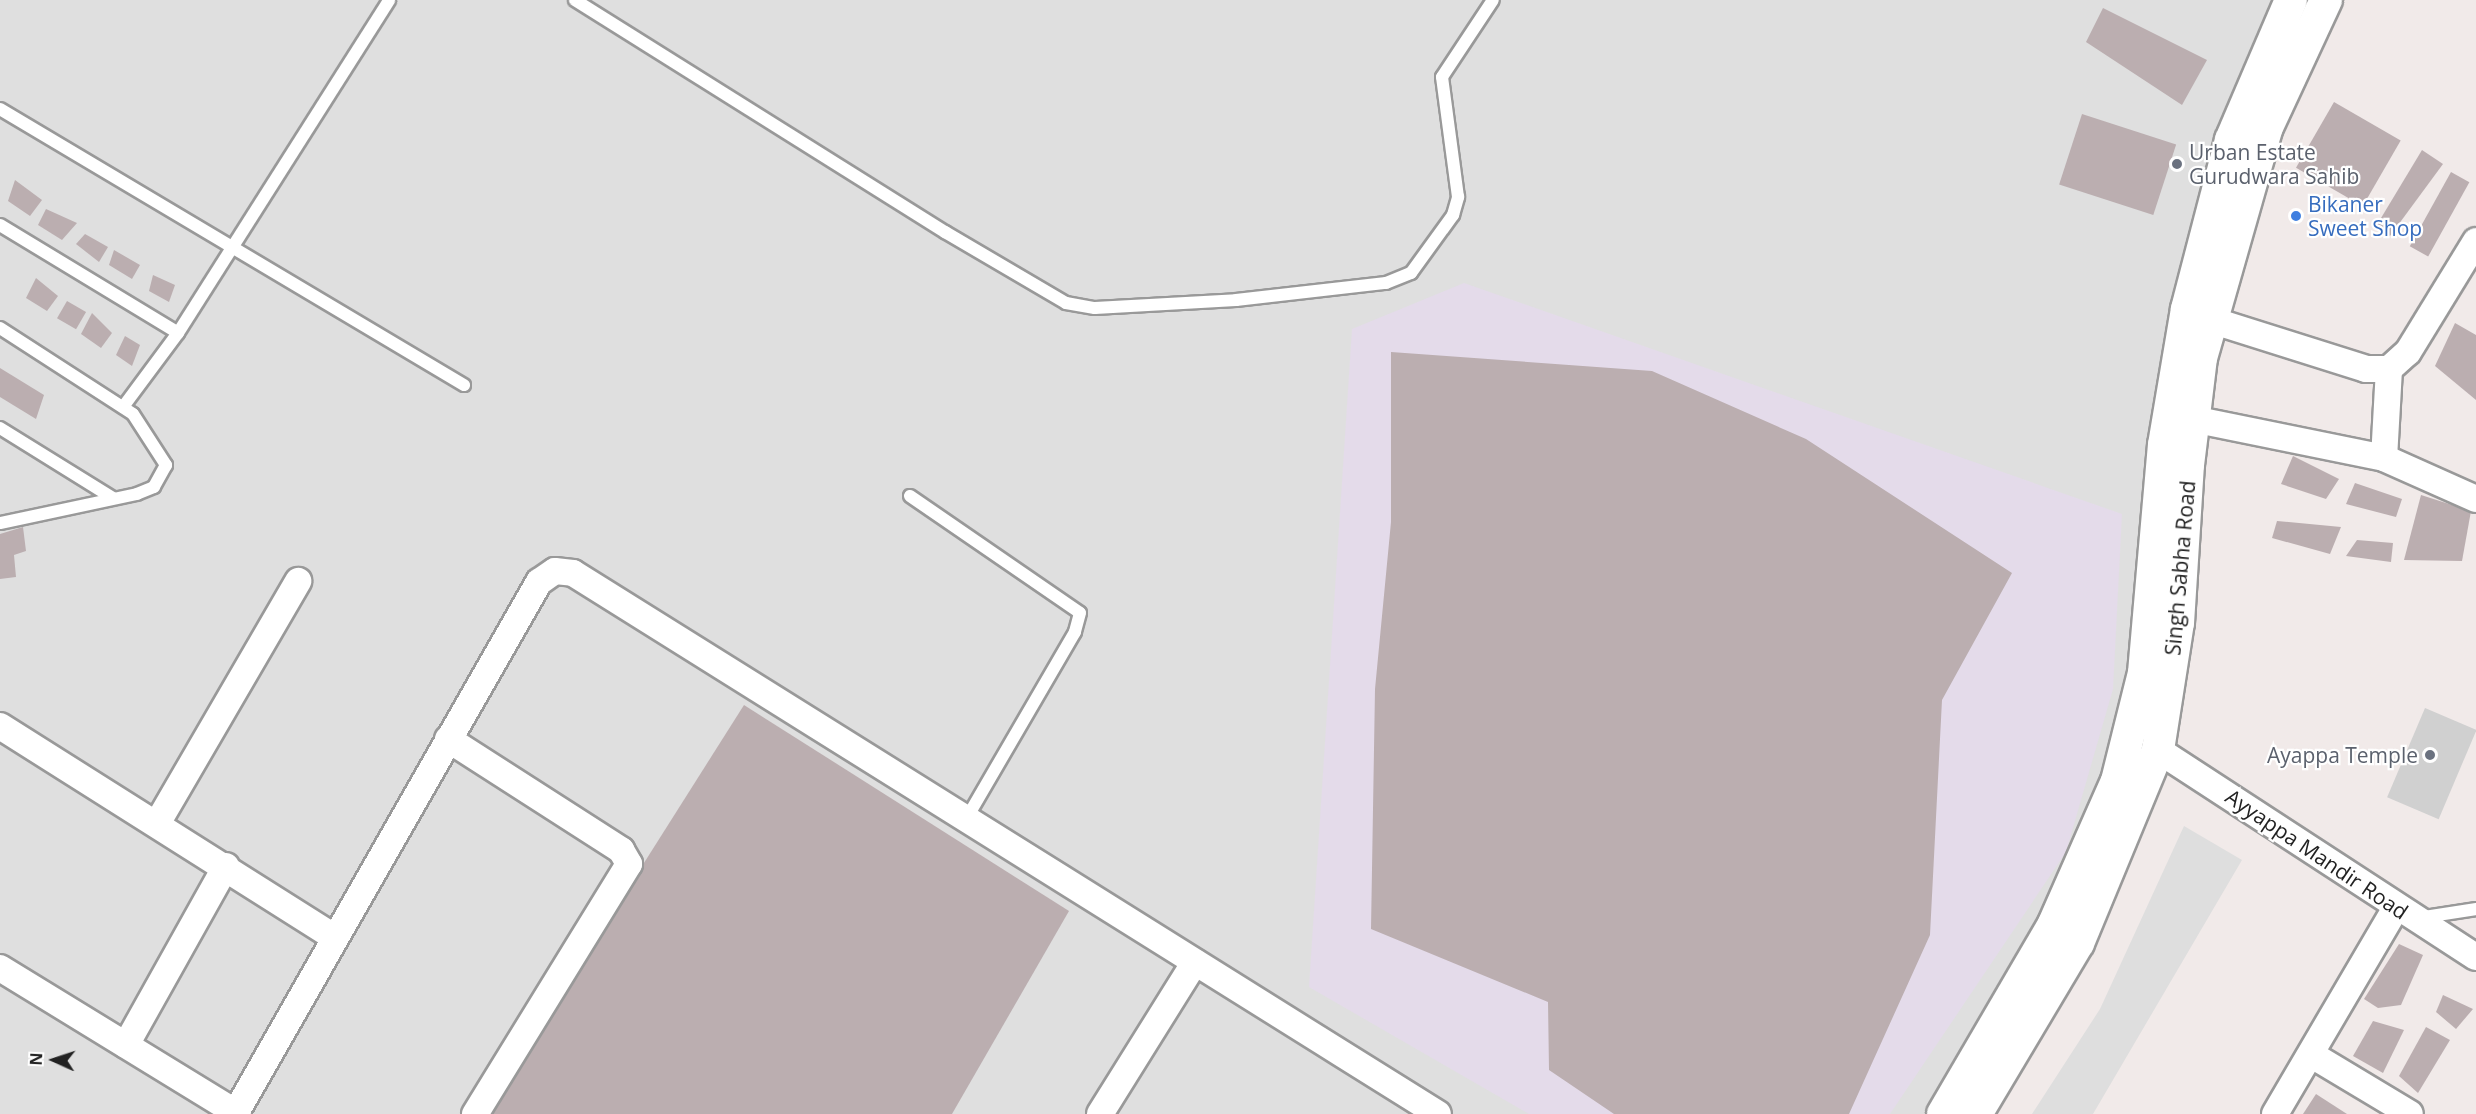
<!DOCTYPE html>
<style>
body{margin:0}
#map{position:relative;width:2476px;height:1114px;overflow:hidden;background:#f1eae9;font-family:"Open Sans",sans-serif}
div>[style]{position:absolute}
[style*='--x']{left:calc(var(--x)*1px);top:calc(var(--y)*1px);width:calc(var(--w)*1px);rotate:calc(var(--a)*1deg)}
.residential>*{inset:0;background:#dfdfdf}
.industrial>*{inset:0;background:#e4dbea}
.religious>*{inset:0;background:#d0d0d0;transform-origin:0 0}
.parking>*{inset:0;background:#dedede}
.building>*{inset:0;background:#bbaeb0;transform-origin:0 0}
.roads{filter:drop-shadow(2px 0 #999) drop-shadow(-2px 0 #999) drop-shadow(0 2px #999) drop-shadow(0 -2px #999)}
.service>*{height:12px;margin:-6px;padding:0 6px;transform-origin:6px;border-radius:6px;background:#fff}
.minor>*{height:26px;margin:-13px;padding:0 13px;transform-origin:13px;border-radius:13px;background:#fff}
.tertiary>*{height:32px;margin:-16px;padding:0 16px;transform-origin:16px;border-radius:16px;background:#fff}
.dots>*{width:16px;height:16px;translate:-50% -50%;box-sizing:border-box;border:3px solid #fff;border-radius:50%}
span{translate:-50% -50%;white-space:nowrap;text-align:center;line-height:1.15;-webkit-text-stroke:4.5px #fff;paint-order:stroke}
.worship-label{font-size:21px;color:#5b616d}
.left{translate:0 -50%;text-align:left}
.right{translate:-100% -50%;text-align:right}
.shop-label{font-size:21px;color:#366cbe}
.street-label{font-size:21px;color:#222}
.north{position:absolute;left:24px;top:1030px;width:60px;height:60px;-webkit-text-stroke:4px #fff;paint-order:stroke;rotate:273deg;font-size:16px;font-weight:700;line-height:24px;text-align:center;color:#222}
.north::after{content:'';display:block;margin:auto;width:21px;height:27px;background:#222;clip-path:polygon(50% 0,100% 100%,50% 72%,0 100%)}
</style>
<div id="map">
<div class="residential">
<div style="clip-path:polygon(0 0,2286px 0,2154px 413px,2138px 537px,2130px 667px,2103px 778px,2059px 886px,1931px 1114px,0 1114px)"></div>
</div>
<div class="industrial">
<div style="clip-path:polygon(1464px 283px,2122px 514px,2113px 689px,2066px 852px,1890px 1114px,1529px 1114px,1309px 987px,1352px 329px)"></div>
</div>
<div class="religious">
<div style="left:2425px;top:708px;width:56px;height:97px;rotate:23deg"></div>
</div>
<div class="parking">
<div style="clip-path:polygon(2184px 826px,2242px 860px,2093px 1114px,2032px 1114px,2100px 1009px)"></div>
</div>
<div class="building">
<div style="clip-path:polygon(2103px 8px,2207px 60px,2182px 105px,2086px 42px)"></div>
<div style="left:2334px;top:102px;width:77px;height:76px;rotate:30deg"></div>
<div style="left:2082px;top:114px;width:99px;height:74px;rotate:18deg"></div>
<div style="clip-path:polygon(2422px 150px,2443px 164px,2390px 236px,2375px 228px)"></div>
<div style="left:2451px;top:172px;width:21px;height:85px;rotate:29deg"></div>
<div style="clip-path:polygon(15px 180px,42px 200px,30px 216px,8px 201px)"></div>
<div style="clip-path:polygon(46px 209px,77px 223px,62px 240px,38px 225px)"></div>
<div style="clip-path:polygon(85px 234px,108px 247px,99px 262px,76px 244px)"></div>
<div style="clip-path:polygon(114px 250px,140px 265px,132px 279px,109px 265px)"></div>
<div style="clip-path:polygon(153px 275px,175px 285px,169px 302px,149px 291px)"></div>
<div style="clip-path:polygon(36px 278px,58px 296px,47px 311px,26px 298px)"></div>
<div style="left:67px;top:301px;width:22px;height:20px;rotate:30deg"></div>
<div style="clip-path:polygon(92px 313px,112px 333px,101px 348px,81px 334px)"></div>
<div style="clip-path:polygon(2455px 323px,2476px 335px,2476px 400px,2435px 366px)"></div>
<div style="clip-path:polygon(125px 336px,140px 345px,132px 366px,116px 355px)"></div>
<div style="clip-path:polygon(1391px 352px,1652px 371px,1806px 439px,2012px 573px,1942px 700px,1930px 935px,1849px 1114px,1614px 1114px,1549px 1070px,1548px 1002px,1371px 929px,1375px 689px,1391px 522px)"></div>
<div style="clip-path:polygon(0 368px,44px 395px,36px 419px,0 397px)"></div>
<div style="clip-path:polygon(2293px 456px,2339px 479px,2326px 499px,2281px 484px)"></div>
<div style="clip-path:polygon(2355px 483px,2402px 499px,2396px 517px,2346px 504px)"></div>
<div style="clip-path:polygon(2421px 495px,2471px 511px,2462px 561px,2404px 560px)"></div>
<div style="clip-path:polygon(2277px 521px,2341px 527px,2330px 554px,2272px 538px)"></div>
<div style="clip-path:polygon(23px 527px,26px 551px,14px 555px,16px 577px,0 579px,0 534px)"></div>
<div style="clip-path:polygon(2357px 540px,2393px 543px,2391px 562px,2346px 556px)"></div>
<div style="clip-path:polygon(744px 705px,1069px 911px,952px 1114px,485px 1114px)"></div>
<div style="clip-path:polygon(2399px 944px,2423px 955px,2401px 1005px,2378px 1008px,2364px 999px)"></div>
<div style="clip-path:polygon(2443px 995px,2473px 1009px,2456px 1029px,2436px 1012px)"></div>
<div style="clip-path:polygon(2373px 1021px,2404px 1030px,2383px 1073px,2353px 1056px)"></div>
<div style="clip-path:polygon(2426px 1027px,2450px 1040px,2418px 1093px,2399px 1076px)"></div>
<div style="clip-path:polygon(2316px 1094px,2347px 1114px,2303px 1114px)"></div>
</div>
<div class="roads">
<div class="service">
<div style="--x:575;--y:0;--w:437;--a:32.1"></div>
<div style="--x:945;--y:232;--w:140;--a:30.4"></div>
<div style="--x:1066;--y:303;--w:29;--a:10"></div>
<div style="--x:1095;--y:308;--w:141;--a:-3.2"></div>
<div style="--x:1236;--y:300;--w:151;--a:-6.5"></div>
<div style="--x:1386;--y:283;--w:27;--a:-22"></div>
<div style="--x:1411;--y:273;--w:72;--a:-54.1"></div>
<div style="--x:1453;--y:215;--w:19;--a:-74"></div>
<div style="--x:1458;--y:197;--w:121;--a:-97.6"></div>
<div style="--x:1442;--y:77;--w:92;--a:-56.5"></div>
<div style="--x:0;--y:109;--w:540;--a:30.75"></div>
<div style="--x:0;--y:225;--w:208;--a:31.2"></div>
<div style="--x:0;--y:328;--w:158;--a:32.9"></div>
<div style="--x:133;--y:414;--w:61;--a:57.1"></div>
<div style="--x:166;--y:465;--w:25;--a:119"></div>
<div style="--x:154;--y:487;--w:18;--a:158"></div>
<div style="--x:137;--y:494;--w:140;--a:168"></div>
<div style="--x:123;--y:407;--w:92;--a:-53.4"></div>
<div style="--x:178;--y:333;--w:394;--a:-57.6"></div>
<div style="--x:0;--y:428;--w:133;--a:31.8"></div>
<div style="--x:910;--y:496;--w:206;--a:34.5"></div>
<div style="--x:1080;--y:613;--w:20;--a:105"></div>
<div style="--x:1075;--y:632;--w:216;--a:120.2"></div>
<div style="--x:2418;--y:918;--w:59;--a:-8.8"></div>
</div>
<div class="minor">
<div style="--x:2211;--y:320;--w:163;--a:17.5"></div>
<div style="--x:2366;--y:369;--w:23;--a:0"></div>
<div style="--x:2389;--y:369;--w:25;--a:-42"></div>
<div style="--x:2408;--y:352;--w:130;--a:-58.5"></div>
<div style="--x:2389;--y:369;--w:89;--a:93.2"></div>
<div style="--x:2384;--y:458;--w:101;--a:24"></div>
<div style="--x:2193;--y:419;--w:195;--a:11.5"></div>
<div style="--x:0;--y:726;--w:396;--a:32.3"></div>
<div style="--x:448;--y:739;--w:206;--a:32.7"></div>
<div style="--x:621;--y:850;--w:16;--a:60"></div>
<div style="--x:629;--y:864;--w:294;--a:121.6"></div>
<div style="--x:2158;--y:750;--w:379;--a:33.1"></div>
<div style="--x:158;--y:822;--w:279;--a:-59.8"></div>
<div style="--x:0;--y:968;--w:279;--a:31.5"></div>
<div style="--x:126;--y:1045;--w:205;--a:-60.8"></div>
<div style="--x:2312;--y:1055;--w:114;--a:31"></div>
<div style="--x:235;--y:1114;--w:613;--a:-60.26"></div>
<div style="--x:539;--y:582;--w:19;--a:-35"></div>
<div style="--x:555;--y:571;--w:18;--a:6"></div>
<div style="--x:573;--y:573;--w:1020;--a:32.02"></div>
<div style="--x:1100;--y:1114;--w:179;--a:-58"></div>
<div style="--x:2275;--y:1114;--w:239;--a:-59.6"></div>
</div>
<div class="tertiary">
<div style="--x:1943;--y:1114;--w:218;--a:-59.7"></div>
<div style="--x:2053;--y:926;--w:158;--a:-66.2"></div>
<div style="--x:2117;--y:781;--w:111;--a:-76"></div>
<div style="--x:2144;--y:673;--w:229;--a:-85"></div>
<div style="--x:2164;--y:445;--w:138;--a:-80.4"></div>
<div style="--x:2187;--y:309;--w:175;--a:-75.4"></div>
<div style="--x:2231;--y:140;--w:152;--a:-66.8"></div>
<div style="--x:1976;--y:1114;--w:199;--a:-59.2"></div>
<div style="--x:2078;--y:943;--w:209;--a:-67.5"></div>
<div style="--x:2158;--y:750;--w:129;--a:-81.1"></div>
<div style="--x:2178;--y:623;--w:158;--a:-86.4"></div>
<div style="--x:2188;--y:465;--w:108;--a:-83.1"></div>
<div style="--x:2201;--y:358;--w:240;--a:-74.1"></div>
<div style="--x:2267;--y:127;--w:140;--a:-65.1"></div>
</div>
</div>
<div class="dots">
<div style="left:2177px;top:164px;background:#6b7280"></div>
<div style="left:2296px;top:216px;background:#3f7fe0"></div>
<div style="left:2430px;top:755px;background:#6b7280"></div>
</div>
<div class="worship-label">
<span class="left" style="left:2189px;top:164px">Urban Estate<br>Gurudwara Sahib</span>
<span class="right" style="left:2418px;top:755px">Ayappa Temple</span>
</div>
<div class="shop-label">
<span class="left" style="left:2308px;top:216px">Bikaner<br>Sweet Shop</span>
</div>
<div class="street-label">
<span style="left:2180px;top:568px;rotate:-85deg">Singh Sabha Road</span>
<span style="left:2317px;top:854px;rotate:34deg">Ayyappa Mandir Road</span>
</div>
<div class="north">N</div>
</div>
